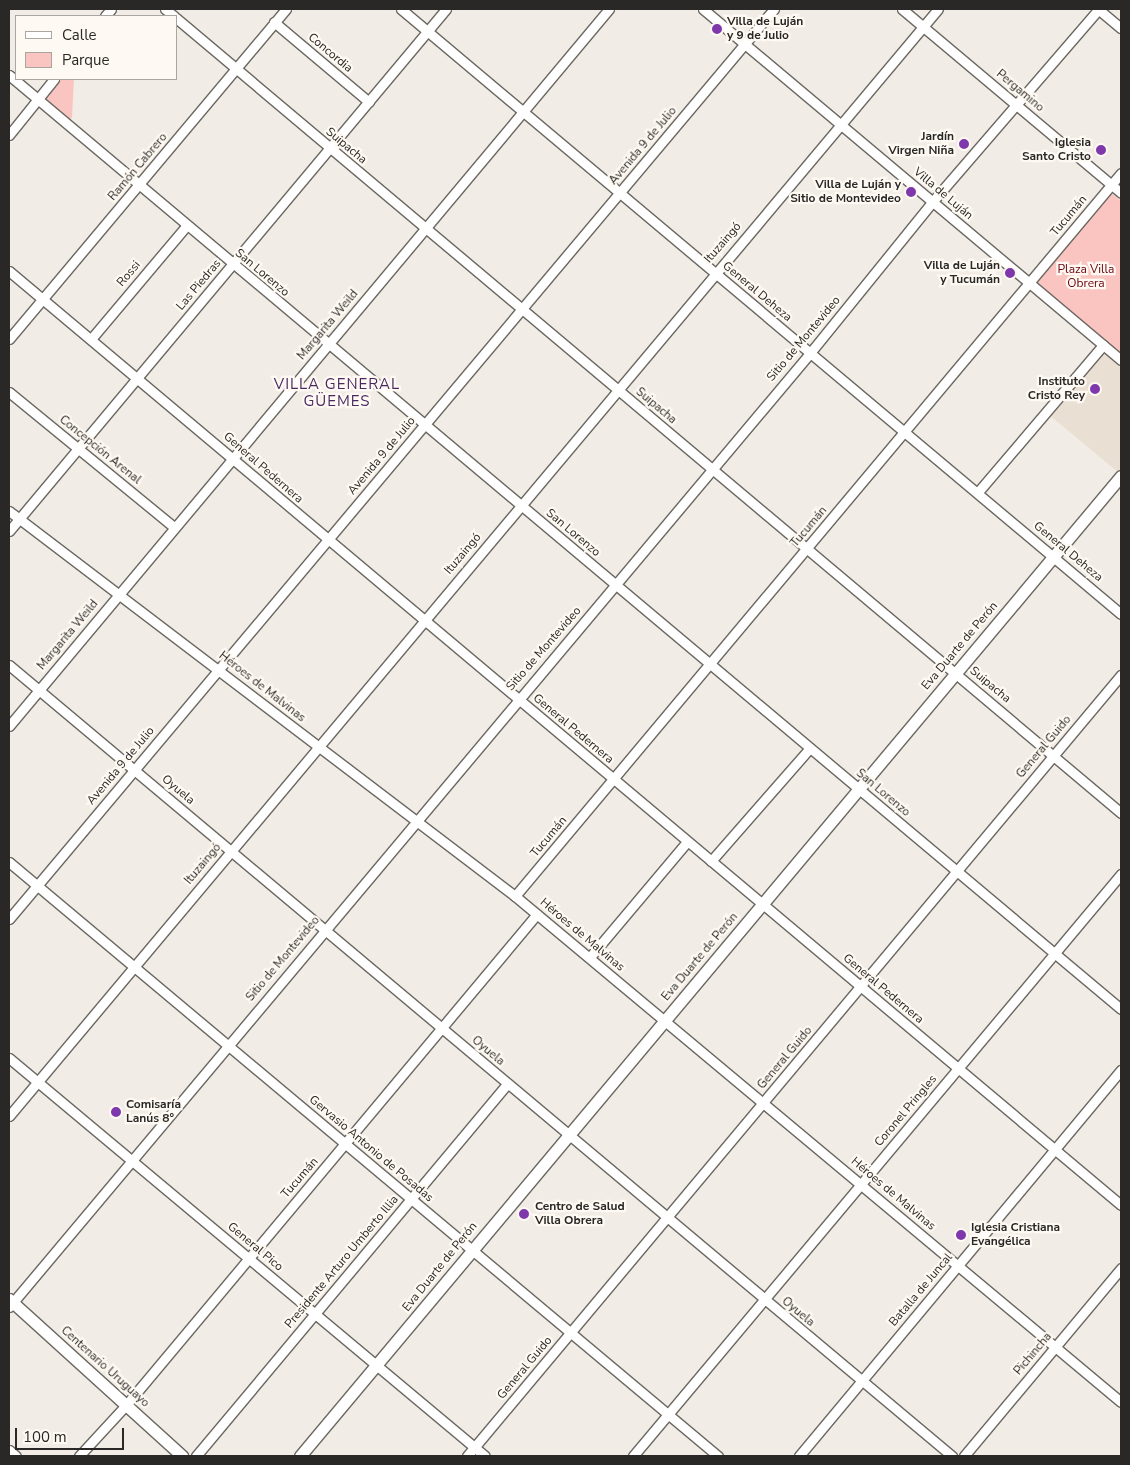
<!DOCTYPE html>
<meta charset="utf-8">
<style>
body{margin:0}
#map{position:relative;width:1130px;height:1465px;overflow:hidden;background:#f1ece5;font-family:"Nunito Sans",sans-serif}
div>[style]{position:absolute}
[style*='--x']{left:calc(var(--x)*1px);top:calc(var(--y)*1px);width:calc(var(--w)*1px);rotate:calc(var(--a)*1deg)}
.built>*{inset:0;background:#e9dfd2}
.green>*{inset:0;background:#fac5c0}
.roads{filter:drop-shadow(1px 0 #6c6862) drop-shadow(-1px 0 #6c6862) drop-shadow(0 1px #6c6862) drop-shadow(0 -1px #6c6862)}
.minor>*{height:9px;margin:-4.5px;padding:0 4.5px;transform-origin:4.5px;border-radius:4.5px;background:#fff}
.major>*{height:11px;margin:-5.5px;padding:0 5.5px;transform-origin:5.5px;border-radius:5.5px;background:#fff}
.dots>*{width:14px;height:14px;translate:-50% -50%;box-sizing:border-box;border:2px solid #fef9f2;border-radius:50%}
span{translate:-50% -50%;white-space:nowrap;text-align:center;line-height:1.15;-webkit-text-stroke:4.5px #fef9f2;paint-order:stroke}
.poi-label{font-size:12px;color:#2a2826;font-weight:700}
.left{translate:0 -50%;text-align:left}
.right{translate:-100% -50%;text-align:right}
.street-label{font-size:12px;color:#2a2826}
.park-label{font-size:12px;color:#6b020f}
.quarter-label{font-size:15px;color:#4a2961;letter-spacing:1px}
.frame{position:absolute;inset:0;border:10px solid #2a2826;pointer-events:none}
.legend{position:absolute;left:15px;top:15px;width:162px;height:65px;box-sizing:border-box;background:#fef9f2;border:1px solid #a9a5a0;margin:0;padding:6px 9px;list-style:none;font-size:15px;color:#2a2826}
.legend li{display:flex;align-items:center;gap:10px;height:25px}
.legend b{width:25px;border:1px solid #a9a5a0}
.scale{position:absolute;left:15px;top:1428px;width:109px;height:22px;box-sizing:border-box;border:2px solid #2a2826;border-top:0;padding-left:6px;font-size:15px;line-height:18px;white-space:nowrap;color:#2a2826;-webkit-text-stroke:4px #fef9f2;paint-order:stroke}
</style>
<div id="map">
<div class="built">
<div style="clip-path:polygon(1104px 349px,1121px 363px,1121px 468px,1118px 472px,1048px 414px)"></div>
</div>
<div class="green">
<div style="clip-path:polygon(58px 79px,74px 79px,72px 117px,69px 121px,45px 99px)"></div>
<div style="clip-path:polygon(1110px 192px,1121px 201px,1121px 353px,1037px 283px)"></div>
</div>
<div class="roads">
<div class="minor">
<div style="--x:165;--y:9;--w:11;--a:38"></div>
<div style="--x:401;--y:9;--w:940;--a:40.04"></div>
<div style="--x:703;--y:9;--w:546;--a:40.02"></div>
<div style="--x:902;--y:9;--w:286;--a:40"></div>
<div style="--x:1098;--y:9;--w:30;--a:40"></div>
<div style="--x:105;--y:16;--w:9;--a:-49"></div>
<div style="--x:176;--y:18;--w:1235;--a:40.07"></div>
<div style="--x:274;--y:22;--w:124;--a:40.1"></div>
<div style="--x:9;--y:75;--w:1452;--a:40.03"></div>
<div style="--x:9;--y:135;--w:72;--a:-51.2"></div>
<div style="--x:9;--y:271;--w:1452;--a:40.03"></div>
<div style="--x:9;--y:339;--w:431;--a:-50"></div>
<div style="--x:91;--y:339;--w:149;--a:-49.9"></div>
<div style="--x:9;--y:392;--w:213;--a:39.3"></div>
<div style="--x:978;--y:492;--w:193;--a:-49.6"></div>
<div style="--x:9;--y:511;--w:636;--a:37.27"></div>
<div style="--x:515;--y:896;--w:789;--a:39.86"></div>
<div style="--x:9;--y:531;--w:681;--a:-50.07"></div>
<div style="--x:9;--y:665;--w:1231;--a:39.99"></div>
<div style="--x:9;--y:726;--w:935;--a:-50.08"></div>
<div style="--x:711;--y:861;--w:150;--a:-48.8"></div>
<div style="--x:9;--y:862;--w:925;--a:39.96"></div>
<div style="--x:515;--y:896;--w:943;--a:-50.03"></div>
<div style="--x:9;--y:919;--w:1189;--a:-49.95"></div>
<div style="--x:590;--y:957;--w:150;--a:-49.9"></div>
<div style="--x:9;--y:1058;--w:620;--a:39.9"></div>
<div style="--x:9;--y:1116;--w:1445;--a:-50"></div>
<div style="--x:9;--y:1307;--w:1246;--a:-49.98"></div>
<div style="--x:810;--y:353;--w:196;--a:-51"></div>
<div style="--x:933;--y:201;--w:254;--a:-49.2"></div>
<div style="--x:9;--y:1450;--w:9;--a:41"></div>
<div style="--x:79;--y:1456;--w:69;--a:-47.3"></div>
<div style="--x:126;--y:1405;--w:640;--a:-50.07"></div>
<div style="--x:196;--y:1456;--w:485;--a:-50.1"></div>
<div style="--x:467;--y:1456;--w:1019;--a:-50.06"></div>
<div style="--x:633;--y:1456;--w:760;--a:-50.02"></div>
<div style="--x:799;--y:1456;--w:503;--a:-50.17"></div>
<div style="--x:964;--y:1456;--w:245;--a:-50.1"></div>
</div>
<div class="major">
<div style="--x:9;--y:1299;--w:234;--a:42.2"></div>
<div style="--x:300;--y:1456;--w:1278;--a:-50.05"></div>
</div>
</div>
<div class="dots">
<div style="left:717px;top:29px;background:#7e38ab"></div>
<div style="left:964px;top:144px;background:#7e38ab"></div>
<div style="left:1101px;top:150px;background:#7e38ab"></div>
<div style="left:911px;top:192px;background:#7e38ab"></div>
<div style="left:1010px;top:273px;background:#7e38ab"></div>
<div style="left:1095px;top:389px;background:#7e38ab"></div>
<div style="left:116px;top:1112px;background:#7e38ab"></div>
<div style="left:524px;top:1214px;background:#7e38ab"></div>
<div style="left:961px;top:1235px;background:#7e38ab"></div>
</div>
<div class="poi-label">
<span class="left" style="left:727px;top:29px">Villa de Luján<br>y 9 de Julio</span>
<span class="right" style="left:954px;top:144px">Jardín<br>Virgen Niña</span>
<span class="right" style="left:1091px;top:150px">Iglesia<br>Santo Cristo</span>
<span class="right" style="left:901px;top:192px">Villa de Luján y<br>Sitio de Montevideo</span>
<span class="right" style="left:1000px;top:273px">Villa de Luján<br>y Tucumán</span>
<span class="right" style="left:1085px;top:389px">Instituto<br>Cristo Rey</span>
<span class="left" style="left:126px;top:1112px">Comisaría<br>Lanús 8°</span>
<span class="left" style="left:535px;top:1214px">Centro de Salud<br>Villa Obrera</span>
<span class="left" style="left:971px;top:1235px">Iglesia Cristiana<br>Evangélica</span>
</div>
<div class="street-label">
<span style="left:330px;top:53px;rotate:40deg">Concordia</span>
<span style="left:1020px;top:91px;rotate:40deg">Pergamino</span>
<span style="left:346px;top:146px;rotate:40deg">Suipacha</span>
<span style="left:643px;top:146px;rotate:-50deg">Avenida 9 de Julio</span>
<span style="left:138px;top:167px;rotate:-50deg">Ramón Cabrero</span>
<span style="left:943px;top:194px;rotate:40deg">Villa de Luján</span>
<span style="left:1069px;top:216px;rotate:-50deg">Tucumán</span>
<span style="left:723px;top:243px;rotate:-49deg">Ituzaingó</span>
<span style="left:262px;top:273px;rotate:40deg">San Lorenzo</span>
<span style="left:129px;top:274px;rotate:-50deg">Rossi</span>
<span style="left:199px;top:285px;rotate:-50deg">Las Piedras</span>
<span style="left:757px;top:292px;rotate:40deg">General Deheza</span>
<span style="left:328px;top:325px;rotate:-50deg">Margarita Weild</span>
<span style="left:804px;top:339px;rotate:-50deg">Sitio de Montevideo</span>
<span style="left:656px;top:406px;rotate:40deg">Suipacha</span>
<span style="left:100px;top:450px;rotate:39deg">Concepción Arenal</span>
<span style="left:382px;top:456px;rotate:-50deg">Avenida 9 de Julio</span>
<span style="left:263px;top:468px;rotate:41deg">General Pedernera</span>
<span style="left:809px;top:527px;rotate:-50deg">Tucumán</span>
<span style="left:573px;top:533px;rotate:40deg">San Lorenzo</span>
<span style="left:1068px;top:552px;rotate:40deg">General Deheza</span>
<span style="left:463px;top:554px;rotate:-50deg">Ituzaingó</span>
<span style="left:68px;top:635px;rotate:-50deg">Margarita Weild</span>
<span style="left:960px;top:646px;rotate:-50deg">Eva Duarte de Perón</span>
<span style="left:544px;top:649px;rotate:-49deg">Sitio de Montevideo</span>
<span style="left:990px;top:685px;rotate:40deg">Suipacha</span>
<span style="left:262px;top:687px;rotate:38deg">Héroes de Malvinas</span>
<span style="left:573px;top:729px;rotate:40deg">General Pedernera</span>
<span style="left:1044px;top:747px;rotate:-50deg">General Guido</span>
<span style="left:121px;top:766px;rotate:-50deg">Avenida 9 de Julio</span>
<span style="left:178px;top:790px;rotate:40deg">Oyuela</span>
<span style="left:883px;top:793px;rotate:40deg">San Lorenzo</span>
<span style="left:549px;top:837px;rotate:-50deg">Tucumán</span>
<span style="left:203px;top:864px;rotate:-50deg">Ituzaingó</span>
<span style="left:582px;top:935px;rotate:40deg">Héroes de Malvinas</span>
<span style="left:700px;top:957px;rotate:-50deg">Eva Duarte de Perón</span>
<span style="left:283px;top:959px;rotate:-50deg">Sitio de Montevideo</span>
<span style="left:883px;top:989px;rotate:40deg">General Pedernera</span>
<span style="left:488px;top:1051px;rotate:40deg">Oyuela</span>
<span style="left:785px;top:1058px;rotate:-50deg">General Guido</span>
<span style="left:906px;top:1111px;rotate:-50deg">Coronel Pringles</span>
<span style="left:371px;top:1149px;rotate:40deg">Gervasio Antonio de Posadas</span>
<span style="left:300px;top:1178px;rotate:-49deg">Tucumán</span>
<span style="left:893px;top:1194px;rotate:40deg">Héroes de Malvinas</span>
<span style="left:255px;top:1247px;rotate:40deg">General Pico</span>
<span style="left:342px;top:1262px;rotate:-50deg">Presidente Arturo Umberto Illia</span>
<span style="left:440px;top:1267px;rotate:-51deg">Eva Duarte de Perón</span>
<span style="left:921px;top:1290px;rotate:-50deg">Batalla de Juncal</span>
<span style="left:798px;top:1312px;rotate:40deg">Oyuela</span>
<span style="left:1033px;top:1354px;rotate:-50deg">Pichincha</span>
<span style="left:105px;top:1367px;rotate:42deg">Centenario Uruguayo</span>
<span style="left:525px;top:1368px;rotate:-50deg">General Guido</span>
</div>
<div class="park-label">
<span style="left:1086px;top:277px">Plaza Villa<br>Obrera</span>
</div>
<div class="quarter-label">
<span style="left:337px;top:393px">VILLA GENERAL<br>GÜEMES</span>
</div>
<div class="frame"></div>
<ul class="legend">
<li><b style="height:6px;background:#fff"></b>Calle</li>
<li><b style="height:14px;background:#fac5c0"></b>Parque</li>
</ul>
<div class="scale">100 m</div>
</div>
